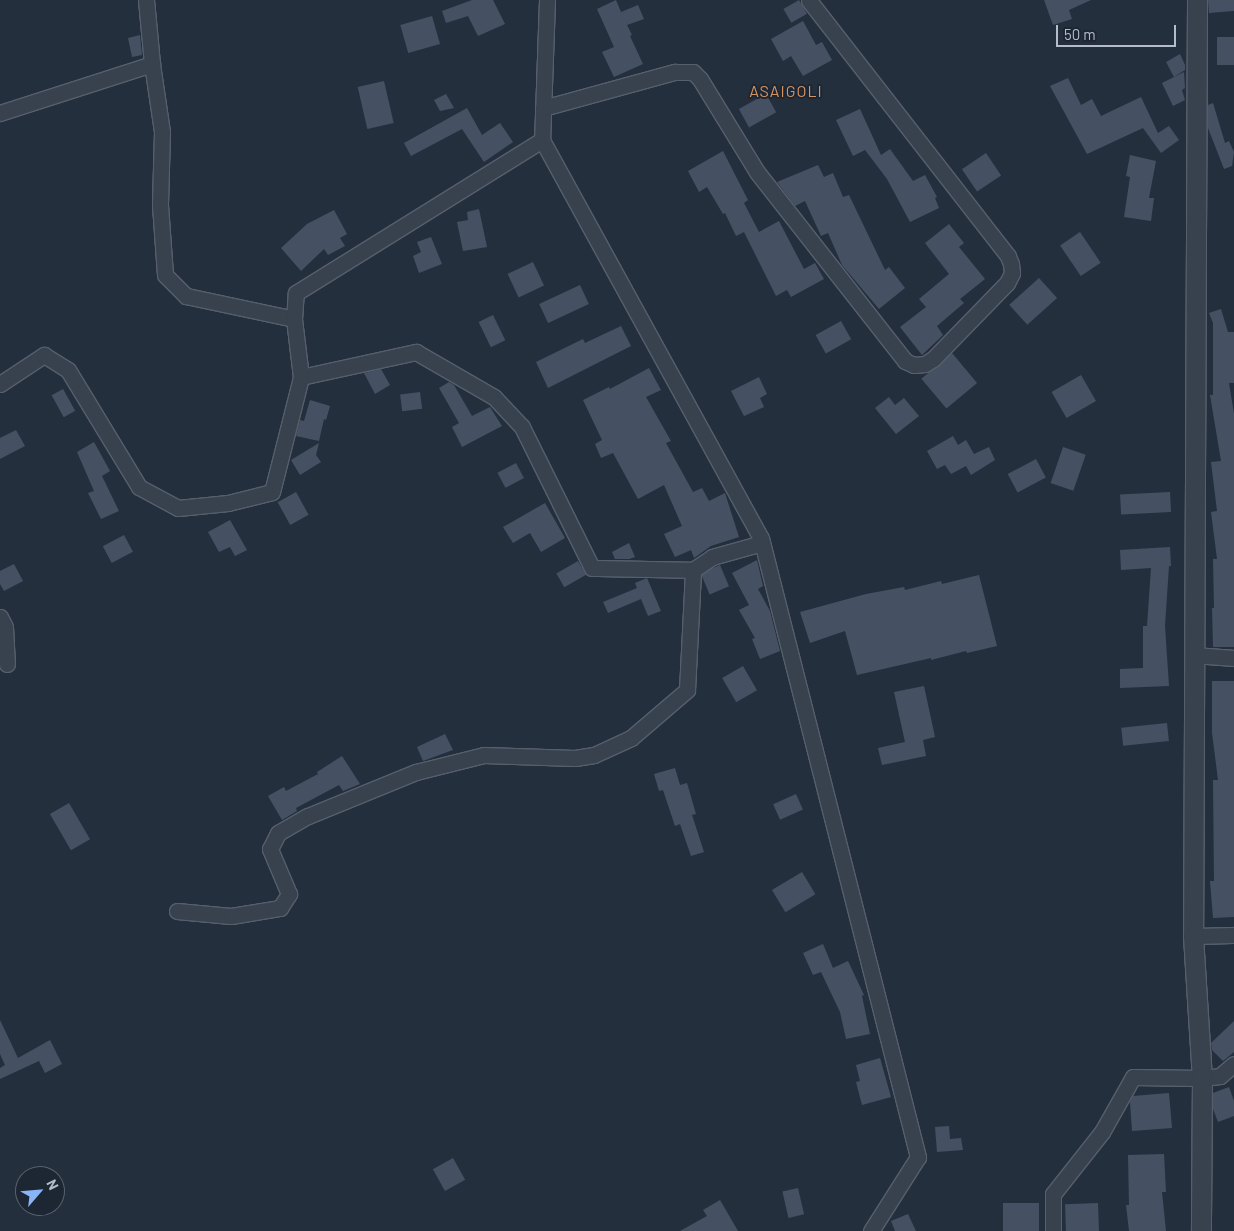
<!DOCTYPE html>
<style>
body{margin:0}
#map{position:relative;width:1234px;height:1231px;overflow:hidden;background:#242f3e;font-family:Barlow,sans-serif}
div>[style]{position:absolute}
[style*='--x']{left:calc(var(--x)*1px);top:calc(var(--y)*1px);width:calc(var(--w)*1px);rotate:calc(var(--a)*1deg)}
.building>*{inset:0;background:#455162;transform-origin:0 0}
.roads{filter:drop-shadow(1px 0 #565f6c) drop-shadow(-1px 0 #565f6c) drop-shadow(0 1px #565f6c) drop-shadow(0 -1px #565f6c)}
.minor>*{height:15px;margin:-7.5px;padding:0 7.5px;transform-origin:7.5px;border-radius:7.5px;background:#38414e}
.tertiary>*{height:19px;margin:-9.5px;padding:0 9.5px;transform-origin:9.5px;border-radius:9.5px;background:#38414e}
span{translate:-50% -50%;white-space:nowrap;text-align:center;line-height:1.15;-webkit-text-stroke:4px #1d2633;paint-order:stroke}
.quarter-label{font-size:16px;color:#d59563;letter-spacing:1px}
.north{position:absolute;left:15px;top:1166px;width:50px;height:50px;box-sizing:border-box;background:#1d2633;border:1px solid #59626f;border-radius:50%;rotate:63deg;font-size:14px;font-weight:700;line-height:20px;text-align:center;color:#b4bcc9}
.north::after{content:'';display:block;margin:auto;width:18px;height:22px;background:#8ab4f8;clip-path:polygon(50% 0,100% 100%,50% 72%,0 100%)}
.scale{position:absolute;left:1056px;top:25px;width:120px;height:22px;box-sizing:border-box;border:2px solid #b4bcc9;border-top:0;padding-left:6px;font-size:15px;line-height:18px;white-space:nowrap;color:#b4bcc9;-webkit-text-stroke:4px #1d2633;paint-order:stroke}
</style>
<div id="map">
<div class="building">
<div style="clip-path:polygon(472px 0,493px 0,505px 24px,478px 36px,468px 16px,446px 23px,442px 11px)"></div>
<div style="clip-path:polygon(616px 0,621px 12px,638px 5px,644px 19px,627px 25px,632px 35px,630px 36px,643px 64px,614px 77px,602px 52px,614px 47px,597px 9px)"></div>
<div style="left:799px;top:0;width:16px;height:18px;rotate:60deg"></div>
<div style="clip-path:polygon(1044px 0,1091px 0,1069px 10px,1072px 19px,1053px 25px)"></div>
<div style="clip-path:polygon(1208px 0,1234px 0,1234px 11px,1209px 13px)"></div>
<div style="left:432px;top:16px;width:29px;height:33px;rotate:74deg"></div>
<div style="clip-path:polygon(803px 21px,816px 45px,822px 42px,832px 60px,803px 76px,791px 56px,783px 61px,771px 39px)"></div>
<div style="clip-path:polygon(140px 35px,142px 55px,132px 57px,128px 38px)"></div>
<div style="left:1234px;top:37px;width:28px;height:17px;rotate:90deg"></div>
<div style="clip-path:polygon(1180px 54px,1185px 65px,1185px 70px,1174px 77px,1166px 62px)"></div>
<div style="clip-path:polygon(1184px 72px,1185px 88px,1182px 90px,1185px 100px,1173px 106px,1162px 83px)"></div>
<div style="clip-path:polygon(1068px 78px,1081px 105px,1092px 99px,1101px 116px,1141px 97px,1158px 133px,1169px 126px,1179px 140px,1161px 153px,1143px 128px,1087px 154px,1050px 86px)"></div>
<div style="left:384px;top:81px;width:43px;height:27px;rotate:77deg"></div>
<div style="clip-path:polygon(446px 94px,454px 108px,440px 111px,434px 100px)"></div>
<div style="left:766px;top:94px;width:21px;height:31px;rotate:61deg"></div>
<div style="clip-path:polygon(1213px 103px,1225px 143px,1229px 141px,1234px 152px,1232px 166px,1224px 169px,1208px 128px,1208px 105px)"></div>
<div style="clip-path:polygon(467px 108px,482px 135px,500px 123px,513px 142px,484px 162px,462px 129px,411px 156px,404px 143px)"></div>
<div style="clip-path:polygon(860px 109px,881px 155px,890px 149px,913px 181px,925px 175px,937px 197px,935px 198px,939px 208px,910px 222px,887px 179px,865px 150px,853px 156px,836px 120px)"></div>
<div style="clip-path:polygon(723px 151px,748px 200px,744px 203px,759px 232px,779px 221px,804px 269px,815px 263px,824px 279px,791px 297px,787px 290px,776px 296px,744px 232px,736px 236px,725px 213px,723px 214px,707px 187px,699px 192px,688px 171px)"></div>
<div style="left:986px;top:153px;width:27px;height:29px;rotate:56deg"></div>
<div style="clip-path:polygon(1130px 155px,1156px 161px,1149px 198px,1154px 198px,1151px 221px,1124px 217px,1130px 177px,1126px 176px)"></div>
<div style="clip-path:polygon(818px 165px,824px 177px,833px 173px,843px 197px,849px 195px,885px 270px,889px 267px,905px 288px,879px 309px,842px 265px,828px 233px,821px 236px,805px 201px,795px 206px,777px 182px)"></div>
<div style="clip-path:polygon(479px 209px,487px 247px,463px 251px,457px 222px,468px 220px,467px 212px)"></div>
<div style="clip-path:polygon(334px 210px,347px 234px,340px 238px,345px 246px,328px 255px,324px 249px,301px 271px,281px 248px,307px 224px)"></div>
<div style="clip-path:polygon(949px 224px,964px 243px,959px 247px,985px 279px,960px 299px,964px 303px,937px 326px,943px 335px,922px 355px,900px 327px,926px 307px,919px 299px,949px 274px,925px 243px)"></div>
<div style="left:1080px;top:232px;width:37px;height:24px;rotate:56deg"></div>
<div style="clip-path:polygon(431px 237px,442px 264px,419px 273px,413px 256px,421px 252px,417px 242px)"></div>
<div style="left:533px;top:262px;width:26px;height:28px;rotate:65deg"></div>
<div style="left:1039px;top:278px;width:27px;height:40px;rotate:48deg"></div>
<div style="left:580px;top:285px;width:21px;height:45px;rotate:65deg"></div>
<div style="clip-path:polygon(1221px 309px,1228px 332px,1234px 332px,1234px 383px,1229px 383px,1234px 414px,1234px 647px,1213px 647px,1212px 608px,1214px 608px,1213px 559px,1217px 559px,1211px 512px,1217px 511px,1211px 462px,1221px 461px,1210px 395px,1213px 395px,1213px 323px,1209px 313px)"></div>
<div style="left:493px;top:315px;width:28px;height:16px;rotate:64deg"></div>
<div style="left:841px;top:321px;width:21px;height:29px;rotate:61deg"></div>
<div style="clip-path:polygon(621px 326px,631px 346px,548px 388px,536px 362px,583px 339px,585px 343px)"></div>
<div style="left:952px;top:353px;width:39px;height:40px;rotate:50deg"></div>
<div style="clip-path:polygon(649px 368px,661px 390px,646px 397px,671px 441px,666px 443px,693px 492px,702px 488px,709px 501px,725px 493px,739px 537px,711px 546px,694px 558px,691px 550px,675px 557px,664px 534px,682px 526px,664px 485px,638px 499px,613px 453px,601px 458px,595px 444px,602px 440px,583px 400px,609px 387px,610px 389px)"></div>
<div style="clip-path:polygon(381px 369px,390px 385px,375px 394px,364px 373px)"></div>
<div style="left:1081px;top:375px;width:30px;height:34px;rotate:60deg"></div>
<div style="clip-path:polygon(759px 377px,767px 394px,760px 398px,764px 407px,744px 416px,731px 391px)"></div>
<div style="clip-path:polygon(449px 382px,454px 385px,472px 416px,490px 407px,502px 426px,462px 447px,452px 427px,459px 423px,439px 388px)"></div>
<div style="left:63px;top:389px;width:25px;height:13px;rotate:61deg"></div>
<div style="left:420px;top:392px;width:17px;height:20px;rotate:83deg"></div>
<div style="clip-path:polygon(889px 397px,895px 405px,904px 398px,919px 416px,896px 434px,875px 408px)"></div>
<div style="clip-path:polygon(310px 400px,330px 406px,326px 420px,324px 419px,319px 441px,296px 436px,300px 420px,304px 421px)"></div>
<div style="clip-path:polygon(16px 430px,25px 446px,0 459px,0 438px)"></div>
<div style="clip-path:polygon(953px 436px,958px 445px,966px 440px,974px 454px,989px 447px,995px 460px,971px 475px,966px 466px,951px 474px,945px 465px,937px 469px,927px 451px)"></div>
<div style="clip-path:polygon(94px 442px,110px 471px,102px 476px,119px 511px,101px 519px,88px 493px,94px 491px,77px 452px)"></div>
<div style="clip-path:polygon(319px 443px,316px 455px,321px 462px,300px 475px,291px 460px)"></div>
<div style="left:1063px;top:447px;width:24px;height:38px;rotate:19deg"></div>
<div style="left:1036px;top:459px;width:21px;height:32px;rotate:62deg"></div>
<div style="left:516px;top:463px;width:17px;height:21px;rotate:62deg"></div>
<div style="left:296px;top:492px;width:26px;height:21px;rotate:61deg"></div>
<div style="left:1170px;top:492px;width:20px;height:50px;rotate:87deg"></div>
<div style="clip-path:polygon(545px 503px,565px 538px,541px 552px,530px 533px,513px 543px,503px 527px)"></div>
<div style="clip-path:polygon(230px 520px,247px 550px,235px 556px,230px 547px,219px 552px,208px 532px)"></div>
<div style="left:124px;top:535px;width:19px;height:24px;rotate:62deg"></div>
<div style="clip-path:polygon(629px 543px,635px 557px,629px 559px,615px 559px,612px 552px)"></div>
<div style="clip-path:polygon(1170px 547px,1171px 566px,1169px 566px,1165px 626px,1169px 686px,1120px 688px,1120px 669px,1143px 668px,1143px 626px,1147px 626px,1151px 568px,1121px 570px,1120px 550px)"></div>
<div style="clip-path:polygon(757px 560px,763px 586px,758px 589px,770px 611px,780px 651px,760px 659px,752px 639px,755px 638px,739px 610px,749px 605px,732px 573px)"></div>
<div style="left:578px;top:561px;width:16px;height:25px;rotate:60deg"></div>
<div style="clip-path:polygon(14px 564px,23px 581px,4px 591px,0 584px,0 571px)"></div>
<div style="left:720px;top:565px;width:23px;height:21px;rotate:67deg"></div>
<div style="clip-path:polygon(979px 575px,997px 646px,967px 653px,966px 651px,931px 660px,931px 658px,857px 675px,845px 631px,810px 643px,800px 612px,866px 594px,904px 587px,905px 590px,941px 581px,942px 584px)"></div>
<div style="clip-path:polygon(647px 578px,661px 611px,648px 616px,641px 599px,608px 613px,603px 602px,637px 588px,635px 583px)"></div>
<div style="left:743px;top:666px;width:28px;height:24px;rotate:60deg"></div>
<div style="clip-path:polygon(1212px 681px,1234px 681px,1234px 917px,1213px 918px,1210px 881px,1214px 881px,1213px 780px,1218px 780px,1212px 733px)"></div>
<div style="clip-path:polygon(924px 686px,935px 737px,923px 740px,926px 756px,882px 765px,878px 748px,905px 742px,894px 692px)"></div>
<div style="left:1167px;top:723px;width:18px;height:46px;rotate:84deg"></div>
<div style="clip-path:polygon(445px 734px,453px 750px,423px 761px,417px 747px)"></div>
<div style="clip-path:polygon(342px 756px,360px 784px,343px 791px,339px 785px,296px 808px,297px 811px,282px 820px,268px 796px,284px 787px,286px 791px,318px 774px,317px 772px)"></div>
<div style="clip-path:polygon(675px 768px,680px 785px,687px 783px,696px 814px,692px 815px,704px 852px,691px 856px,680px 824px,675px 826px,663px 790px,659px 791px,654px 774px)"></div>
<div style="left:796px;top:794px;width:17px;height:25px;rotate:66deg"></div>
<div style="left:69px;top:803px;width:42px;height:22px;rotate:60deg"></div>
<div style="left:802px;top:872px;width:26px;height:35px;rotate:59deg"></div>
<div style="clip-path:polygon(823px 944px,833px 968px,848px 961px,864px 995px,862px 996px,870px 1034px,846px 1039px,840px 1012px,821px 972px,813px 975px,803px 953px)"></div>
<div style="clip-path:polygon(0 1020px,18px 1058px,50px 1040px,62px 1064px,45px 1073px,39px 1061px,0 1079px,0 1068px,5px 1065px,0 1054px)"></div>
<div style="clip-path:polygon(1234px 1021px,1234px 1052px,1223px 1061px,1212px 1050px,1211px 1043px)"></div>
<div style="clip-path:polygon(880px 1058px,891px 1097px,862px 1105px,856px 1082px,860px 1081px,856px 1065px)"></div>
<div style="clip-path:polygon(1229px 1087px,1234px 1101px,1234px 1116px,1218px 1122px,1213px 1109px,1213px 1093px)"></div>
<div style="clip-path:polygon(1169px 1093px,1172px 1128px,1132px 1131px,1130px 1102px,1133px 1096px)"></div>
<div style="clip-path:polygon(949px 1126px,950px 1139px,961px 1138px,963px 1150px,937px 1152px,935px 1127px)"></div>
<div style="clip-path:polygon(1164px 1154px,1166px 1192px,1162px 1192px,1166px 1231px,1129px 1231px,1126px 1205px,1129px 1205px,1128px 1155px)"></div>
<div style="left:453px;top:1158px;width:25px;height:23px;rotate:61deg"></div>
<div style="left:798px;top:1188px;width:27px;height:16px;rotate:77deg"></div>
<div style="clip-path:polygon(720px 1200px,738px 1231px,680px 1231px,707px 1216px,703px 1210px)"></div>
<div style="left:1003px;top:1203px;width:36px;height:28px"></div>
<div style="left:1098px;top:1203px;width:28px;height:33px;rotate:88deg"></div>
<div style="clip-path:polygon(908px 1214px,916px 1231px,895px 1231px,891px 1221px)"></div>
</div>
<div class="roads">
<div class="minor">
<div style="--x:146;--y:0;--w:64;--a:84.6"></div>
<div style="--x:152;--y:64;--w:69;--a:81.6"></div>
<div style="--x:162;--y:132;--w:73;--a:91.6"></div>
<div style="--x:160;--y:205;--w:70;--a:85.9"></div>
<div style="--x:165;--y:275;--w:30;--a:45"></div>
<div style="--x:186;--y:296;--w:110;--a:12"></div>
<div style="--x:547;--y:0;--w:140;--a:92"></div>
<div style="--x:542;--y:140;--w:454;--a:61.2"></div>
<div style="--x:761;--y:538;--w:639;--a:75.77"></div>
<div style="--x:918;--y:1157;--w:88;--a:122.4"></div>
<div style="--x:543;--y:108;--w:137;--a:-15.3"></div>
<div style="--x:675;--y:72;--w:18;--a:0"></div>
<div style="--x:693;--y:72;--w:10;--a:45"></div>
<div style="--x:700;--y:79;--w:109;--a:58.5"></div>
<div style="--x:757;--y:172;--w:240;--a:51.9"></div>
<div style="--x:905;--y:361;--w:10;--a:24"></div>
<div style="--x:914;--y:365;--w:11;--a:-5"></div>
<div style="--x:925;--y:364;--w:9;--a:-32"></div>
<div style="--x:933;--y:359;--w:106;--a:-45.8"></div>
<div style="--x:1007;--y:283;--w:11;--a:-63"></div>
<div style="--x:1012;--y:273;--w:9;--a:-96"></div>
<div style="--x:1011;--y:264;--w:9;--a:-111"></div>
<div style="--x:1008;--y:256;--w:324;--a:-127.9"></div>
<div style="--x:0;--y:113;--w:160;--a:-17.9"></div>
<div style="--x:301;--y:377;--w:118;--a:-12.3"></div>
<div style="--x:416;--y:352;--w:90;--a:30"></div>
<div style="--x:494;--y:397;--w:41;--a:47"></div>
<div style="--x:522;--y:427;--w:157;--a:63.6"></div>
<div style="--x:592;--y:568;--w:101;--a:1.1"></div>
<div style="--x:0;--y:384;--w:53;--a:-33.4"></div>
<div style="--x:44;--y:355;--w:28;--a:32"></div>
<div style="--x:68;--y:370;--w:137;--a:58.7"></div>
<div style="--x:139;--y:487;--w:44;--a:28.3"></div>
<div style="--x:178;--y:508;--w:50;--a:-5.7"></div>
<div style="--x:228;--y:503;--w:45;--a:-14"></div>
<div style="--x:272;--y:492;--w:119;--a:-75.8"></div>
<div style="--x:301;--y:377;--w:58;--a:-96.9"></div>
<div style="--x:294;--y:319;--w:26;--a:-86"></div>
<div style="--x:296;--y:293;--w:290;--a:-31.9"></div>
<div style="--x:0;--y:617;--w:11;--a:63"></div>
<div style="--x:5;--y:627;--w:37;--a:87"></div>
<div style="--x:1194;--y:655;--w:40;--a:4.3"></div>
<div style="--x:177;--y:911;--w:54;--a:5.3"></div>
<div style="--x:231;--y:916;--w:50;--a:-9.3"></div>
<div style="--x:280;--y:908;--w:17;--a:-57"></div>
<div style="--x:289;--y:894;--w:49;--a:-112.9"></div>
<div style="--x:270;--y:849;--w:18;--a:-63"></div>
<div style="--x:278;--y:833;--w:34;--a:-30"></div>
<div style="--x:308;--y:816;--w:117;--a:-22.2"></div>
<div style="--x:416;--y:772;--w:70;--a:-14"></div>
<div style="--x:484;--y:755;--w:91;--a:1.9"></div>
<div style="--x:575;--y:758;--w:19;--a:-9"></div>
<div style="--x:594;--y:755;--w:41;--a:-24.7"></div>
<div style="--x:631;--y:738;--w:74;--a:-40.6"></div>
<div style="--x:687;--y:690;--w:120;--a:-87.1"></div>
<div style="--x:693;--y:570;--w:23;--a:-34"></div>
<div style="--x:712;--y:557;--w:52;--a:-15.6"></div>
<div style="--x:1193;--y:936;--w:41;--a:-1.4"></div>
<div style="--x:1053;--y:1231;--w:37;--a:-90"></div>
<div style="--x:1053;--y:1194;--w:79;--a:-51.7"></div>
<div style="--x:1102;--y:1132;--w:63;--a:-60.6"></div>
<div style="--x:1133;--y:1077;--w:69;--a:0.8"></div>
<div style="--x:1202;--y:1078;--w:18;--a:-6"></div>
<div style="--x:1220;--y:1076;--w:18;--a:-41"></div>
</div>
<div class="tertiary">
<div style="--x:1197;--y:0;--w:936;--a:90.24"></div>
<div style="--x:1193;--y:936;--w:142;--a:86.4"></div>
<div style="--x:1202;--y:1078;--w:153;--a:90.4"></div>
</div>
</div>
<div class="quarter-label">
<span style="left:786px;top:91px">ASAIGOLI</span>
</div>
<div class="north">N</div>
<div class="scale">50 m</div>
</div>
